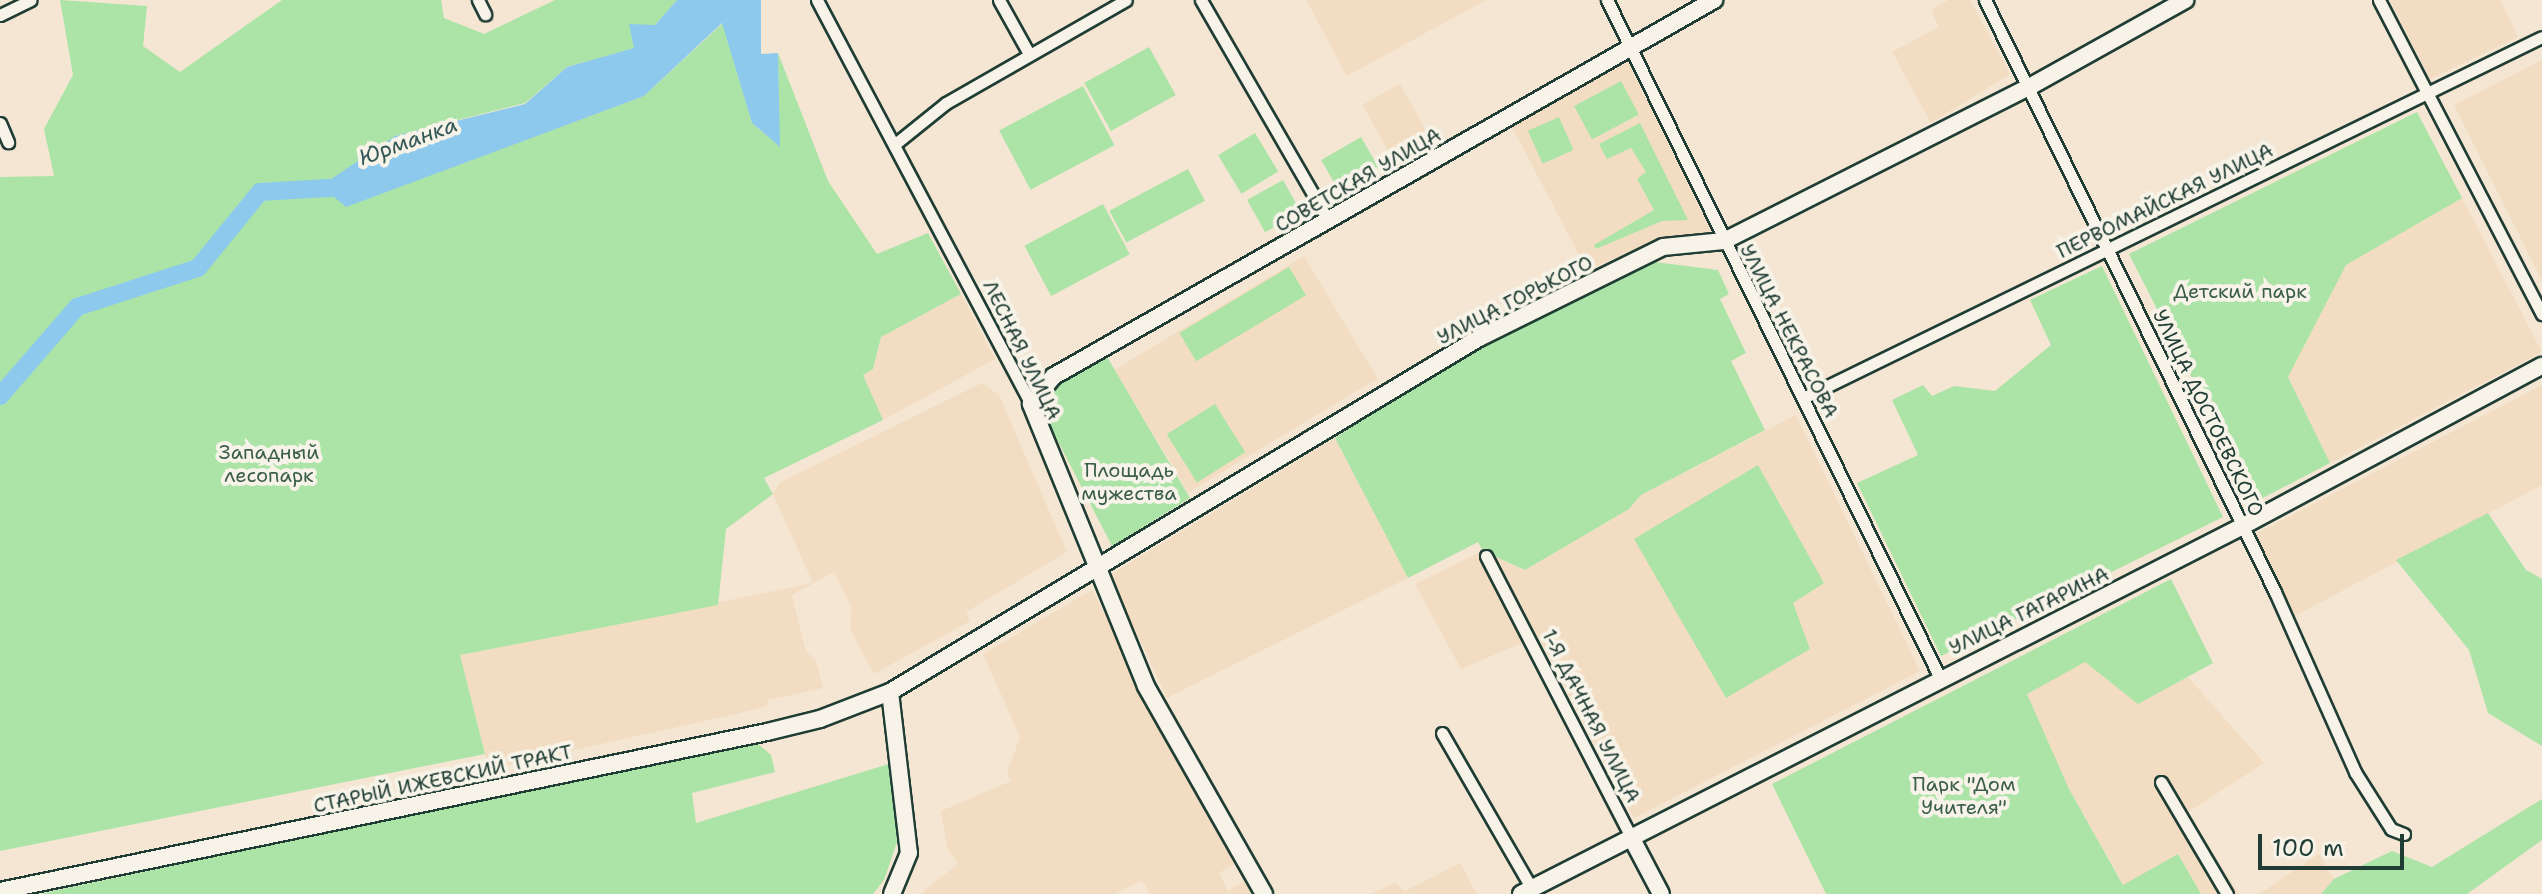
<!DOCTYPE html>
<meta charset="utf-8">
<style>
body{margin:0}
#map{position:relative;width:2542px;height:894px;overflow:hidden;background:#f4e6d2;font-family:"Shantell Sans",sans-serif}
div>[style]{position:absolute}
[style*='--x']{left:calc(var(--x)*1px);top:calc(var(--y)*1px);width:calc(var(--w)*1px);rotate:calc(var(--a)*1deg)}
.built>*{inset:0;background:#f2ddc2;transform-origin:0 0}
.green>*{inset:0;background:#ace4a7;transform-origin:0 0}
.water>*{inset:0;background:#8dc9ed}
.river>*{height:18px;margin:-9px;padding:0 9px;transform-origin:9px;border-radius:9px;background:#8dc9ed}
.roads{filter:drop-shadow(2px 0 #1f3d34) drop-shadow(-2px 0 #1f3d34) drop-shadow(0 2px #1f3d34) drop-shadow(0 -2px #1f3d34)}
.street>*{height:11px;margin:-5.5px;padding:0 5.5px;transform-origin:5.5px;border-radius:5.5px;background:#f7f3e8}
.secondary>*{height:16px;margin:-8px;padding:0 8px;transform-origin:8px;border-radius:8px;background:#f7f3e8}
span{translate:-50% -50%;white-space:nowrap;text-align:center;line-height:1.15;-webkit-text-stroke:8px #f7f3e8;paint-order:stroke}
.street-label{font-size:20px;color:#1f3d34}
.park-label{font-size:20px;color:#3b5e4b}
.water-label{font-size:22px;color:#355959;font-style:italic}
.scale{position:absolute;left:2258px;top:834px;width:146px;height:36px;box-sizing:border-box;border:4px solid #1f3d34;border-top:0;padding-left:10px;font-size:24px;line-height:28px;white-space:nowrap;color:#1f3d34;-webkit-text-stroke:6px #f7f3e8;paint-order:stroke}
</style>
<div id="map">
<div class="built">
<div style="clip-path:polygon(1306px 0,1486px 0,1347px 76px)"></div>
<div style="clip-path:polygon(1948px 0,1970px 0,2010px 74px,1931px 123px,1892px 52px,1939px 27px,1931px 10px)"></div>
<div style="clip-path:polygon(2390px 0,2500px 0,2518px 37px,2430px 79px)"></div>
<div style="clip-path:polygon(2542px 60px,2542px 281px,2454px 105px)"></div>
<div style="clip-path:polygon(1628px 62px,1712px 233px,1654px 242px,1587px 270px,1511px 125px)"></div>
<div style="left:1400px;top:84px;width:73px;height:43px;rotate:61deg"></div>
<div style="clip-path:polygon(2462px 198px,2542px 352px,2330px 463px,2288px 377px,2346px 264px)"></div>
<div style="left:1304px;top:256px;width:143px;height:221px;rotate:59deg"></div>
<div style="clip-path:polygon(961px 294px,995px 359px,883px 420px,863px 375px,873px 369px,881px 337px)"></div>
<div style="clip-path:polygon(982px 383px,999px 395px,1067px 552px,966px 612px,970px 621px,874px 674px,850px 629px,851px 606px,834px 572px,792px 595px,806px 651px,816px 661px,823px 688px,768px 700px,767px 706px,732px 715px,489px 769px,460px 655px,813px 583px,773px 494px,779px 483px)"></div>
<div style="clip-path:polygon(2542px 385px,2542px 485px,2293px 617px,2250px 537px)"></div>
<div style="clip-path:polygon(1796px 415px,1920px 671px,1634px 818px,1538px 636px,1461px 669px,1415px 584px,1483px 551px,1525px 570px,1629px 509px,1641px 495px)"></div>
<div style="clip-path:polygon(1335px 438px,1408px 578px,1167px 698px,1110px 575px)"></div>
<div style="clip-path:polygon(1092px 590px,1238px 862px,1219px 873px,1228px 891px,1248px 879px,1256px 894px,1150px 894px,1142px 880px,1115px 894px,920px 894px,958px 864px,947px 847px,941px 811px,1011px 781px,1007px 773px,1020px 737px,983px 654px)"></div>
<div style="clip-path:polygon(2085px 661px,2138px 703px,2188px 677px,2264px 763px,2187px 813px,2239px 894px,2201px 894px,2178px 854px,2124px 885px,2069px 789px,2027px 694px)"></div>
<div style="clip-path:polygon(2319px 854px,2334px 879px,2321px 894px,2259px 894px)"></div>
<div style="clip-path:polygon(1460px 863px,1477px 894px,1371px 894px,1395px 883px,1405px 891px)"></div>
</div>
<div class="green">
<div style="clip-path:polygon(60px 0,147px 6px,143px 46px,180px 72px,282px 0,441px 0,444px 18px,484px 34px,555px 0,677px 0,635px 48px,567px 67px,525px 103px,395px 136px,346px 206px,644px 96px,723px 23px,752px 123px,779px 146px,778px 53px,828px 181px,877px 254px,928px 233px,961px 294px,881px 337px,873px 369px,863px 375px,883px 420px,764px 478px,773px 494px,726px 529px,718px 605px,460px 655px,485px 754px,0 851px,0 177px,54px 176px,44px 129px,73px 75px)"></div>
<div style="left:1149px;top:47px;width:55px;height:74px;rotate:61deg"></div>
<div style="left:1621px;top:81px;width:38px;height:53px;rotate:62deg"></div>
<div style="left:1083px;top:86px;width:67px;height:95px;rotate:62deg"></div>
<div style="clip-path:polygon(2417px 112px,2462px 198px,2346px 265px,2288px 377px,2330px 463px,2255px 502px,2129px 254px)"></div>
<div style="left:1559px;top:117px;width:36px;height:34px;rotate:66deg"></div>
<div style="clip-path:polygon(1640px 123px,1688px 220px,1662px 221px,1596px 249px,1594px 245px,1654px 210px,1637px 179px,1646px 172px,1631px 148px,1607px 159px,1599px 144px)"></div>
<div style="left:1255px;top:133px;width:45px;height:43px;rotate:59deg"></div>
<div style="left:1361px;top:137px;width:34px;height:46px;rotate:60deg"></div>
<div style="left:1188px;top:169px;width:36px;height:89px;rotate:62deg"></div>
<div style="left:1283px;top:180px;width:37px;height:41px;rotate:61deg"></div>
<div style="left:1103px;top:204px;width:57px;height:89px;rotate:62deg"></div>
<div style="clip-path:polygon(1647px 261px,1718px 270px,1729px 294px,1720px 299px,1746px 353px,1731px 361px,1765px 430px,1641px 495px,1629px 509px,1525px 570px,1483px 551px,1478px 542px,1408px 578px,1335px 438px,1448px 362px)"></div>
<div style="clip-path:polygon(2102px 266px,2223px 517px,1941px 656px,1857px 483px,1918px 455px,1892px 400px,1923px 385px,1932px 396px,1954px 386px,1995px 391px,2051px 345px,2030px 300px)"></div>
<div style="left:1289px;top:267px;width:33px;height:128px;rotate:59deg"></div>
<div style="clip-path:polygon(1106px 355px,1190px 498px,1112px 546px,1047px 420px,1046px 401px,1056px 382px)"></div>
<div style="left:1215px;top:404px;width:57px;height:57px;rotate:58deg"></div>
<div style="clip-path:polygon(1758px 465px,1824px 583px,1793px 603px,1810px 649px,1726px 698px,1634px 539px)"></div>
<div style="clip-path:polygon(2488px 513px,2526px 570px,2542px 579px,2542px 746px,2488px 713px,2469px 650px,2396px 560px)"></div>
<div style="clip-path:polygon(2171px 579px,2213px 663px,2138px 704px,2085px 662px,2027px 694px,2069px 789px,2123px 885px,2178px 854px,2201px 894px,1826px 894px,1772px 784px)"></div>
<div style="clip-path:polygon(757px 743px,771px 755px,775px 772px,692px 793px,696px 823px,892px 763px,897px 842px,884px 880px,873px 894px,39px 894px)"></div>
<div style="clip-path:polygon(2542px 799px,2542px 840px,2467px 894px,2321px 894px,2334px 879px,2392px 851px,2432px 867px)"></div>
</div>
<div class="water">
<div style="clip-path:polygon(677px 0,761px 0,761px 54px,778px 53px,780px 147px,752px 123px,722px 23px,644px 96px,346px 207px,321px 186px,395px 136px,525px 104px,567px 67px,634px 48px,629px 24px,655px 25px)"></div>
</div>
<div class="river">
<div style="--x:0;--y:396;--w:118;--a:-49.1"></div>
<div style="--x:77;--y:307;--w:127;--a:-17.9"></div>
<div style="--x:198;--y:268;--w:98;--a:-50.8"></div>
<div style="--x:260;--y:192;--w:86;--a:-3.3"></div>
</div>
<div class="roads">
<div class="street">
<div style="--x:478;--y:0;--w:16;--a:63"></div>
<div style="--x:817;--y:0;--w:457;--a:62.1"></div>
<div style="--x:999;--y:0;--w:62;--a:60.9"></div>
<div style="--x:1201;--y:0;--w:254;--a:60"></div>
<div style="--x:1607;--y:0;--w:755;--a:63.84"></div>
<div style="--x:1985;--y:0;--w:659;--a:63.9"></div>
<div style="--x:2275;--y:592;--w:197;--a:66"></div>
<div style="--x:2355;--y:772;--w:67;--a:57.7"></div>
<div style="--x:2391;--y:829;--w:14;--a:21"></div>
<div style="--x:2379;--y:0;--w:354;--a:62.6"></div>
<div style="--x:0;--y:15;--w:34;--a:-26"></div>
<div style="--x:0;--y:123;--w:21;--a:67"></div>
<div style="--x:895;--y:144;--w:65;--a:-38.8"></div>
<div style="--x:946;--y:103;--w:207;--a:-29.8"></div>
<div style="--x:1803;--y:398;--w:822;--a:-26.04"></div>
<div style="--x:1486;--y:556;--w:316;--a:62.7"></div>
<div style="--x:1442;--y:733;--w:180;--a:60"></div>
<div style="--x:2161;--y:782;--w:130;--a:59.5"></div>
</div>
<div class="secondary">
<div style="--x:890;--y:692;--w:162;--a:83.3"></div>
<div style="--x:909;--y:853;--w:44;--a:112.5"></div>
<div style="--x:1631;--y:837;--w:64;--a:62.2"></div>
<div style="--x:0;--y:891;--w:783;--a:-11.71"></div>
<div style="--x:767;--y:732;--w:55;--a:-13.8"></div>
<div style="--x:820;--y:719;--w:75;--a:-21.1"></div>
<div style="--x:890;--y:692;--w:687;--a:-31.01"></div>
<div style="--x:1479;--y:338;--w:205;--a:-26.3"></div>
<div style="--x:1663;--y:247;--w:61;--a:-5.6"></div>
<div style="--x:1724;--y:241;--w:342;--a:-26.8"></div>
<div style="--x:2029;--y:87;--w:179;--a:-29.1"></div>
<div style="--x:1264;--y:894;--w:239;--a:-119.6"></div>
<div style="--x:1146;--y:686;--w:305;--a:-112.2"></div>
<div style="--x:1031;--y:404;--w:36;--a:-51"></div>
<div style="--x:1054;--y:376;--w:760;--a:-29.67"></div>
<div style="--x:1521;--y:894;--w:810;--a:-27.01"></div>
<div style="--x:2243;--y:526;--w:339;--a:-28.2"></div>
</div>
</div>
<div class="street-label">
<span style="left:1358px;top:180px;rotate:-30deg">СОВЕТСКАЯ УЛИЦА</span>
<span style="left:2165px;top:201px;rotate:-26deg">ПЕРВОМАЙСКАЯ УЛИЦА</span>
<span style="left:1515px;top:300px;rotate:-27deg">УЛИЦА ГОРЬКОГО</span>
<span style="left:1789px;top:331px;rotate:63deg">УЛИЦА НЕКРАСОВА</span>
<span style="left:1022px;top:350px;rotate:64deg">ЛЕСНАЯ УЛИЦА</span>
<span style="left:2208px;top:413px;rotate:64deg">УЛИЦА ДОСТОЕВСКОГО</span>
<span style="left:2029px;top:611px;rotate:-26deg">УЛИЦА ГАГАРИНА</span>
<span style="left:1591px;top:716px;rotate:63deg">1-Я ДАЧНАЯ УЛИЦА</span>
<span style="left:443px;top:779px;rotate:-12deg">СТАРЫЙ ИЖЕВСКИЙ ТРАКТ</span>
</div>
<div class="park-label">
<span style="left:2240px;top:291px">Детский парк</span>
<span style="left:269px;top:464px">Западный<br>лесопарк</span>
<span style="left:1129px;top:482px">Площадь<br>мужества</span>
<span style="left:1964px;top:796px">Парк "Дом<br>Учителя"</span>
</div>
<div class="water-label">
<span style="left:408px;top:141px;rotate:-20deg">Юрманка</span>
</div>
<div class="scale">100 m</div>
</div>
